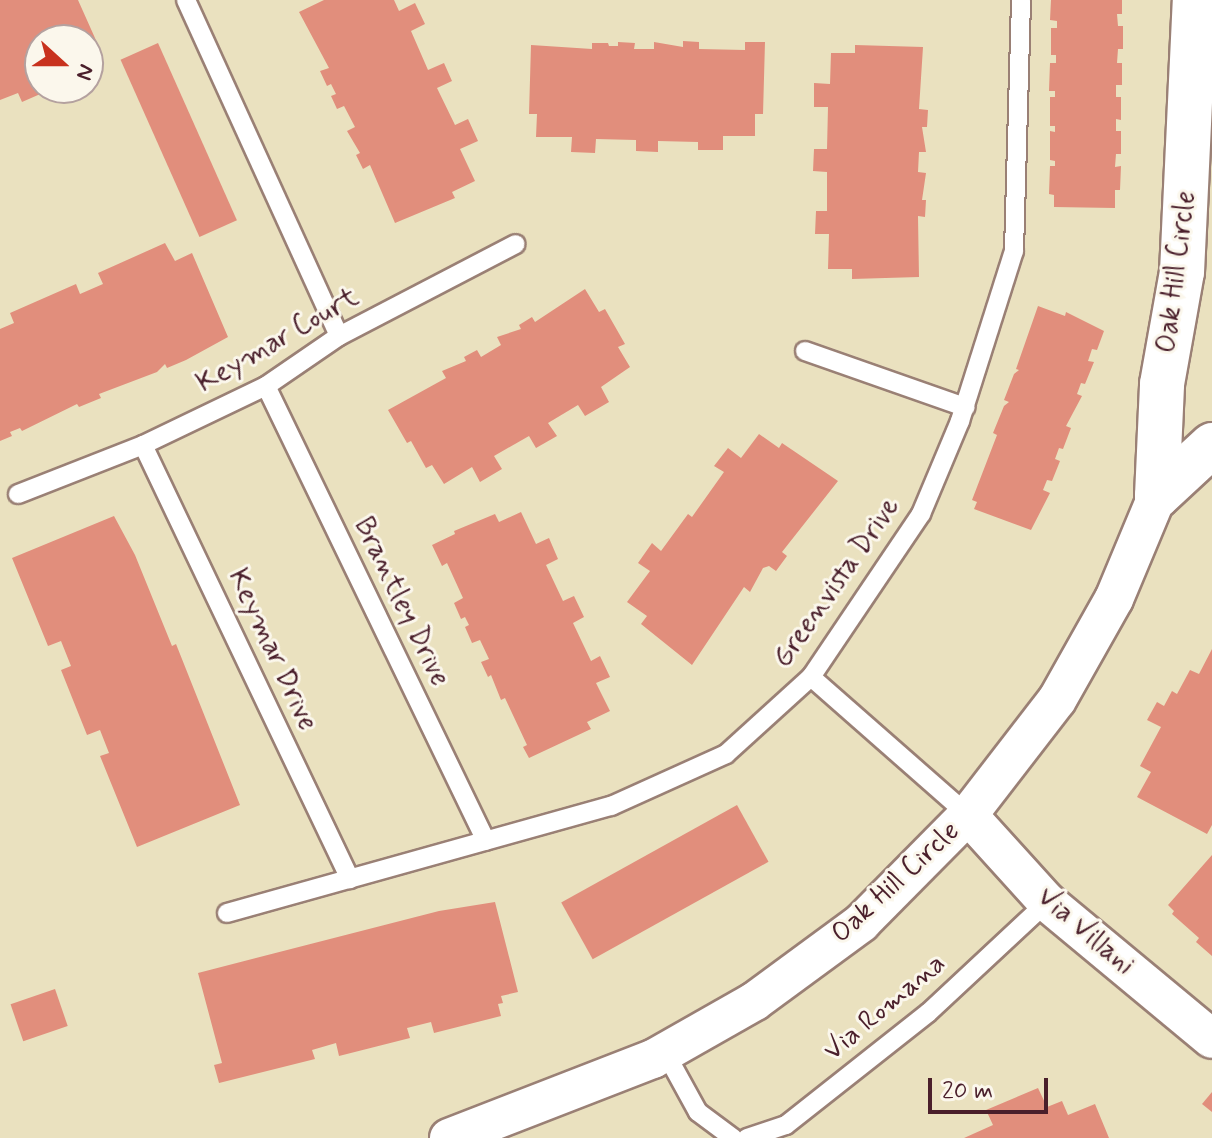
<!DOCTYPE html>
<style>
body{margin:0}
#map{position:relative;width:1212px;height:1138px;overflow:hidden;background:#eae1bf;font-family:Mynerve,sans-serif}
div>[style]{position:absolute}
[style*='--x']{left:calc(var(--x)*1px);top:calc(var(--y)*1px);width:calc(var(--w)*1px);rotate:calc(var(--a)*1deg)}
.building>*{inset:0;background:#e18e7c;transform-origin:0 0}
.roads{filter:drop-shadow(2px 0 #9a8075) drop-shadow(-2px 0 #9a8075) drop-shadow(0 2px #9a8075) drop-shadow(0 -2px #9a8075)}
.service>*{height:18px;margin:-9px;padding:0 9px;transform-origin:9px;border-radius:9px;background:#fff}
.minor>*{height:38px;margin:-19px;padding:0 19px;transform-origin:19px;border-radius:19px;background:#fff}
.tertiary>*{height:44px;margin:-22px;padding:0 22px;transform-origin:22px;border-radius:22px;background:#fff}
span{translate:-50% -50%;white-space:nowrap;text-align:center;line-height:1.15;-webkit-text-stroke:6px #fbf7ec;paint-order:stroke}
.street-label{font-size:28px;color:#4a1f2b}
.north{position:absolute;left:24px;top:24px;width:80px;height:80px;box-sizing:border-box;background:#fbf7ec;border:2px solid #b4a19f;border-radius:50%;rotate:111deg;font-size:22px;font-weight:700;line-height:32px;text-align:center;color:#4a1f2b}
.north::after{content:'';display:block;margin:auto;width:28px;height:36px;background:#c8321e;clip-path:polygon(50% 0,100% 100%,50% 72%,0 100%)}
.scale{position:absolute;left:928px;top:1078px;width:120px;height:36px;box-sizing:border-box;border:4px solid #4a1f2b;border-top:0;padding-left:10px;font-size:24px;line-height:28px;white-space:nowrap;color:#4a1f2b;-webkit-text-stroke:6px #fbf7ec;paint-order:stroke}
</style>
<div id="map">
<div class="building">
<div style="clip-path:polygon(0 0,78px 0,99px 47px,88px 52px,88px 40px,40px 40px,40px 88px,54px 88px,22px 102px,18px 93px,0 100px)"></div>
<div style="clip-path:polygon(324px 0,394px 0,399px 11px,415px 3px,425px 24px,411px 31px,428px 70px,444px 63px,452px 81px,437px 88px,455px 125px,468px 119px,478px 141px,460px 149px,475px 181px,452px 192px,455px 198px,395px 223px,370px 165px,363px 169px,356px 155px,360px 153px,347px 131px,355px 127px,344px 106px,337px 109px,331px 96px,336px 94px,331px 84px,327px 86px,320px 71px,329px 68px,299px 12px)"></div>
<div style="clip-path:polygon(1051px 0,1122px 0,1122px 14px,1117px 14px,1118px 26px,1123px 26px,1123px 49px,1118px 49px,1117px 63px,1122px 63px,1122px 85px,1116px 85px,1116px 97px,1121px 97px,1121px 120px,1116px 119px,1116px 131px,1121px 131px,1121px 154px,1116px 154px,1115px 167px,1121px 166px,1120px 190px,1115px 190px,1115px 208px,1054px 207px,1054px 195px,1049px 194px,1050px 166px,1055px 166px,1055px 161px,1050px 160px,1050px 131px,1055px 132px,1055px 126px,1050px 126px,1050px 97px,1055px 97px,1055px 91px,1049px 91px,1050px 63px,1056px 63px,1056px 55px,1051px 55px,1051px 28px,1057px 28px,1057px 21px,1050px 20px)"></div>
<div style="clip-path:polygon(683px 41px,699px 42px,699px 49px,745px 50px,745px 42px,765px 42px,763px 114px,755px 114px,755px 136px,723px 136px,723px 150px,698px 150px,698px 142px,658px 141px,658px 152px,636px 151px,636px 140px,596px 139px,595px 153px,571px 152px,572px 137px,536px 137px,537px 114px,529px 114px,531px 45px,592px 49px,592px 43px,608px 43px,609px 46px,618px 46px,618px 42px,635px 43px,634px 49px,654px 49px,654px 42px,683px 47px)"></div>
<div style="left:158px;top:43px;width:194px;height:41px;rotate:66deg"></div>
<div style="clip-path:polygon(855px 45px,923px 47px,919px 109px,928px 110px,927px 127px,922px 127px,926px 152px,919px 152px,918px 172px,926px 173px,922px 200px,926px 200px,925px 217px,918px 216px,919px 277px,852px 279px,852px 269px,828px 269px,829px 234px,815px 234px,816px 211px,827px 211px,827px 172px,813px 171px,814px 149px,827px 149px,828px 107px,814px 107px,814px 83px,830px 84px,831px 53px,855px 53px)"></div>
<div style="clip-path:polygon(165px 243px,175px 261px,192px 253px,228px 337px,186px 360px,167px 368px,165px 364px,157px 372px,99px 394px,101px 398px,79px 407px,77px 404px,22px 431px,20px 428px,10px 432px,12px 436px,0 441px,0 329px,14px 323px,10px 313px,76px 284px,80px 294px,103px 284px,98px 273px)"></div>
<div style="clip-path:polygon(585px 289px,599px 312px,605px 309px,625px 344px,618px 347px,630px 367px,601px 387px,609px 402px,585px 416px,578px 405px,548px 423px,557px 436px,536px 448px,529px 436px,494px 456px,502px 469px,480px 482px,472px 467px,444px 484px,432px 465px,426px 468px,411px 441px,407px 443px,388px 410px,446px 378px,442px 371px,466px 361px,464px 357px,477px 350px,481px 357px,501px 345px,497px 337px,521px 329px,519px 325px,532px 317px,535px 322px)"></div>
<div style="clip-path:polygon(1038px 306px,1065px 316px,1066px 312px,1104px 331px,1097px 350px,1092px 349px,1088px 361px,1094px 362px,1085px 384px,1081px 383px,1077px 394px,1082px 396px,1066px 426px,1071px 428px,1063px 449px,1059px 448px,1055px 459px,1060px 461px,1052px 481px,1047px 480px,1043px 490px,1050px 493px,1031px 530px,974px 509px,977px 502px,972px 500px,997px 435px,993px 433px,1004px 406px,1009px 402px,1004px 400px,1014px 374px,1019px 370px,1016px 369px)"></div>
<div style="clip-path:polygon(759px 434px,779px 448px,782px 443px,838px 481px,782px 552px,787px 556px,776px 571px,769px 566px,763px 568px,750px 592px,744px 587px,692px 665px,641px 624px,647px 616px,627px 602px,650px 571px,638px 563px,652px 543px,661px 551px,688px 514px,692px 517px,724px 472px,714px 466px,728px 448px,741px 458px)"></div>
<div style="clip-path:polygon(521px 512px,536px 544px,549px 538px,558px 559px,546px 565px,563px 601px,574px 596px,584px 617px,573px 623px,591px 661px,600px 656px,610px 677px,596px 683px,610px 711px,587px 722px,591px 729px,529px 758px,523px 747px,527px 745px,505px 698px,501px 700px,491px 675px,488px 677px,481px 662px,489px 659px,480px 640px,472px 643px,465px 627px,469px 625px,465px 617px,461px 619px,454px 603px,463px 598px,447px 563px,442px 566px,432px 545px,455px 534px,454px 531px,495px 514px,499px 522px)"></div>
<div style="clip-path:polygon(114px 516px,135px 555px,172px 646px,176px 644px,240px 805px,137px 847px,100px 756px,109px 753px,100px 730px,87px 735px,61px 670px,71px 666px,61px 641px,48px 646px,12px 558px)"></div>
<div style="clip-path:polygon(1212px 649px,1212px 825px,1207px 834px,1137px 797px,1151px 772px,1140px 766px,1161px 727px,1147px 720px,1157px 702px,1164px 706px,1172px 691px,1177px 694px,1190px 670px,1199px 674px)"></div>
<div style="left:737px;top:805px;width:65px;height:201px;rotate:61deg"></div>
<div style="clip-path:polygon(1212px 855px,1212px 956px,1196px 942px,1199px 938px,1172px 914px,1174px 911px,1168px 905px)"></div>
<div style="clip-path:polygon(495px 902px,518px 992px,501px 996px,503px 1003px,498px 1004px,501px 1016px,434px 1033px,431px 1022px,407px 1028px,410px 1038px,339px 1056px,336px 1043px,312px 1050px,315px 1059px,219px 1083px,214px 1065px,222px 1063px,198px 973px,439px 911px)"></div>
<div style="left:55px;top:989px;width:39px;height:47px;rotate:71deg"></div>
<div style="clip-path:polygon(1038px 1088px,1047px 1107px,1062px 1101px,1068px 1115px,1095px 1104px,1109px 1138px,964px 1138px,993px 1125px,986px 1110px)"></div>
<div style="clip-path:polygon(1212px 1092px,1212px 1112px,1202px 1104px)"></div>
</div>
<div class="roads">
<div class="service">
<div style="--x:186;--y:0;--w:369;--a:65.5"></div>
<div style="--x:805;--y:351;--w:170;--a:19.3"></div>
<div style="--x:266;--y:386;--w:505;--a:64.2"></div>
<div style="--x:143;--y:445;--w:481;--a:64.5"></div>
<div style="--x:18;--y:494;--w:134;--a:-21.4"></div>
<div style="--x:143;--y:445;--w:136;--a:-25.6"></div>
<div style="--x:266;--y:386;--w:88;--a:-34.4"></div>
<div style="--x:339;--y:336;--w:199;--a:-27.5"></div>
<div style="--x:811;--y:677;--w:209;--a:41.3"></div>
<div style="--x:227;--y:913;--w:399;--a:-15.6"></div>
<div style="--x:611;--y:806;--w:126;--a:-24.3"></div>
<div style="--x:726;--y:754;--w:115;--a:-42.2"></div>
<div style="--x:811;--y:677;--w:197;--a:-56"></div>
<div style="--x:921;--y:514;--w:101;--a:-67.2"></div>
<div style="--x:960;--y:421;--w:178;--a:-72.4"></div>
<div style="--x:1014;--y:251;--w:251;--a:-88.4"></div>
<div style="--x:665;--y:1052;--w:68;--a:61.2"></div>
<div style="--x:698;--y:1112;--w:44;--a:36.6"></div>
<div style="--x:747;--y:1138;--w:41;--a:-18.4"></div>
<div style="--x:786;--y:1125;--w:181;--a:-38.3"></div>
<div style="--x:928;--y:1013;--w:163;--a:-43"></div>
</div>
<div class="minor">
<div style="--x:968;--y:815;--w:118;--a:47.8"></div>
<div style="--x:1047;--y:902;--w:214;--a:39.7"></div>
<div style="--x:449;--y:1138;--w:219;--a:-21.2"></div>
<div style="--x:653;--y:1059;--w:117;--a:-29.6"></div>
<div style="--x:755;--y:1001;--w:132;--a:-36.3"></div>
<div style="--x:861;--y:923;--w:152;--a:-45.3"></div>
<div style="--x:968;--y:815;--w:145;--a:-52.3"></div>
<div style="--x:1057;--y:700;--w:116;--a:-60.6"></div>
<div style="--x:1114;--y:599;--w:112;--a:-67.3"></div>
</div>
<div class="tertiary">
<div style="--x:1157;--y:496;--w:112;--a:-87.4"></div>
<div style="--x:1162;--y:384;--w:114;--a:-79.9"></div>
<div style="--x:1182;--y:272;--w:272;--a:-87.3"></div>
<div style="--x:1157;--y:496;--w:75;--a:-42.8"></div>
</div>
</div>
<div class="street-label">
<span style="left:1177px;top:272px;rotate:-83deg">Oak Hill Circle</span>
<span style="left:278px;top:341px;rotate:-30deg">Keymar Court</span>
<span style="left:837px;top:583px;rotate:-55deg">Greenvista Drive</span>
<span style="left:401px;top:602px;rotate:64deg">Brantley Drive</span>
<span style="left:272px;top:650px;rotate:65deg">Keymar Drive</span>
<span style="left:896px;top:883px;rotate:-43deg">Oak Hill Circle</span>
<span style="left:1085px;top:932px;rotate:41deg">Via Villani</span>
<span style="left:885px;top:1008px;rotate:-40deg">Via Romana</span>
</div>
<div class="north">N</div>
<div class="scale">20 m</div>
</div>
